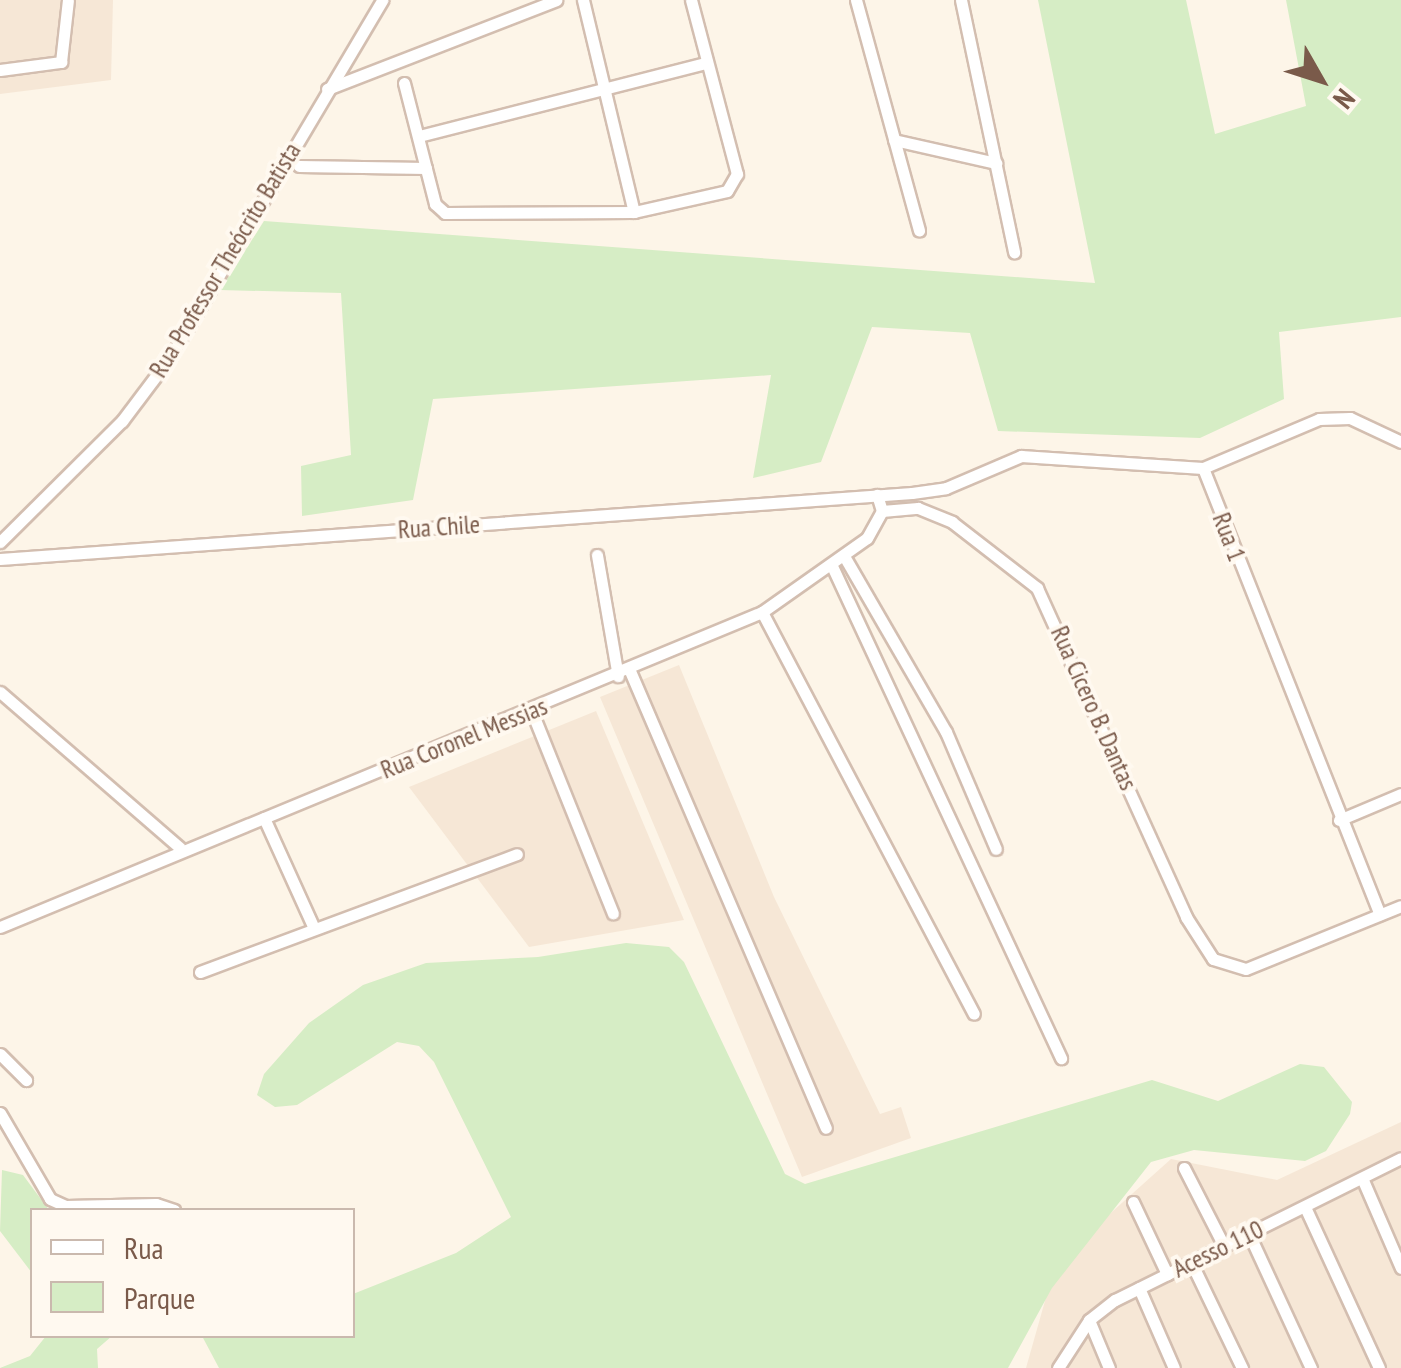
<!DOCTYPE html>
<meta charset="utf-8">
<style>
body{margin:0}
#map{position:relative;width:1401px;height:1368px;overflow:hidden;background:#fdf5e8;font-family:"PT Sans Narrow",sans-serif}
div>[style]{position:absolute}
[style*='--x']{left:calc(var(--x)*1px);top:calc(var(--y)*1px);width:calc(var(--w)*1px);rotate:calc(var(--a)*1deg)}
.residential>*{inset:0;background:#f6e7d6}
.green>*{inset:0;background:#d6edc5}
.roads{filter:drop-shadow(2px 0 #d3beb0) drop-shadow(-2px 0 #d3beb0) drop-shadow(0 2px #d3beb0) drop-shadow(0 -2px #d3beb0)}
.street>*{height:11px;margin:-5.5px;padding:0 5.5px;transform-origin:5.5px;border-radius:5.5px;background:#fff}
span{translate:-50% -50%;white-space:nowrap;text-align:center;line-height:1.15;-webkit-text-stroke:8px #fff9f0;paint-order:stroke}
.street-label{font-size:25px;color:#7a5a4a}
.legend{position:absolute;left:30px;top:1208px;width:325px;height:130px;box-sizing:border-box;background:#fff9f0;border:2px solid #cab9ae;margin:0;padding:12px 18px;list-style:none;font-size:30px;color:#7a5a4a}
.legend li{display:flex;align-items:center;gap:20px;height:50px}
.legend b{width:50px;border:2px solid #cab9ae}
.north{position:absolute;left:1271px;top:30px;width:100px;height:100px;-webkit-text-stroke:8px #fff9f0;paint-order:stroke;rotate:129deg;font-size:28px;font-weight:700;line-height:40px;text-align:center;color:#7a5a4a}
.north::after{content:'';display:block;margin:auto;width:35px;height:45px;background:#7a5a4a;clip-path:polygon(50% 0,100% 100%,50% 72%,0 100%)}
</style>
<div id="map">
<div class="residential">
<div style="clip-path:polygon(0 0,113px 0,111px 80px,0 94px)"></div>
<div style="clip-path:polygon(679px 665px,774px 897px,880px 1114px,901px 1107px,911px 1138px,802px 1177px,600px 697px)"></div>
<div style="clip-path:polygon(596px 711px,684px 920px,529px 947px,409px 787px)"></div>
<div style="clip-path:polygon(1401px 1122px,1401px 1368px,1026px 1368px,1056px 1262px,1171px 1159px,1277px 1180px)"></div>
</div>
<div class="green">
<div style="clip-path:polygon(1038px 0,1186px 0,1215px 134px,1306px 106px,1286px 0,1401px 0,1401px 317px,1279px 332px,1284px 399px,1200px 438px,998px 431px,970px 333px,872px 327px,821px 462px,753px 478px,771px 375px,433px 399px,413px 500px,302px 516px,301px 466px,351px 455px,341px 293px,220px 290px,264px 221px,1095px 283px)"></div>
<div style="clip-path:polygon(626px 943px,669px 947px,684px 962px,785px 1174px,805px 1184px,1152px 1080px,1218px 1101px,1300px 1064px,1324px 1067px,1352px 1102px,1350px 1114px,1326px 1151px,1305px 1161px,1194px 1150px,1151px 1162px,1052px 1288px,1008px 1368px,219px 1368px,202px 1336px,352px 1336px,353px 1294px,456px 1253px,511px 1217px,434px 1062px,419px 1046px,397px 1042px,297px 1105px,275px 1107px,257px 1095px,264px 1074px,309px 1023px,363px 985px,426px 963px,538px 957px)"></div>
<div style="clip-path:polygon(2px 1170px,23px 1175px,49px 1210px,32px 1210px,32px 1273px,0 1231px)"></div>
<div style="clip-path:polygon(46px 1336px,112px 1336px,97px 1349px,98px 1368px,0 1368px,30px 1356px)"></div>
</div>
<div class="roads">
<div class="street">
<div style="--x:583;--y:0;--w:218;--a:76.5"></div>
<div style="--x:856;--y:0;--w:239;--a:74.7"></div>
<div style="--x:961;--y:0;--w:258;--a:78.1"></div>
<div style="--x:0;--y:70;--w:62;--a:-7.5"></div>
<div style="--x:61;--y:62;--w:62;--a:-83.6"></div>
<div style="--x:404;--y:83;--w:125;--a:75.6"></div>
<div style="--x:435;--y:204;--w:13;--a:42"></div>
<div style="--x:445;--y:213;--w:189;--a:-0.3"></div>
<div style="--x:634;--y:212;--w:95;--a:-12.7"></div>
<div style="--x:727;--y:191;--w:20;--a:-60"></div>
<div style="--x:737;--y:174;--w:180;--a:-104.8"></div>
<div style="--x:327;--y:89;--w:246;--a:-21.2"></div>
<div style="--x:419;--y:136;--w:295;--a:-14.3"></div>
<div style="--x:894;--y:140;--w:105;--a:12.7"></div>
<div style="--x:299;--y:166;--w:127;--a:0.9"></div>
<div style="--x:1203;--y:468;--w:480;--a:68.4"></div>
<div style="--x:882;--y:511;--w:36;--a:-5"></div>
<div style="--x:918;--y:508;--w:37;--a:22"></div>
<div style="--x:952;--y:522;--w:108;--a:37.8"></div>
<div style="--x:1037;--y:588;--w:361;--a:65.6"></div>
<div style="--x:1186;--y:917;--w:50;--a:57.3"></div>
<div style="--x:1213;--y:959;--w:34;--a:17"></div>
<div style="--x:1246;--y:969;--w:167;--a:-22.1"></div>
<div style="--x:0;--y:542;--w:172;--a:-44.8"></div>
<div style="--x:122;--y:421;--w:81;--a:-53"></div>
<div style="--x:171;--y:356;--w:414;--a:-59.3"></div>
<div style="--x:597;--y:555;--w:123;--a:80.2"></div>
<div style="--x:844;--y:556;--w:203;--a:59.9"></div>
<div style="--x:946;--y:732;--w:127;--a:66.9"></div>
<div style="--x:0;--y:559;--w:914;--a:-4.14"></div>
<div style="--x:912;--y:493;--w:34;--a:-8"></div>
<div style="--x:946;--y:488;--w:82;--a:-23.1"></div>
<div style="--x:1021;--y:456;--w:182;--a:3.8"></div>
<div style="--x:1203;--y:468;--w:126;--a:-22.9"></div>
<div style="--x:1319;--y:419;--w:31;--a:-2"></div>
<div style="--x:1350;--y:418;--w:56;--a:25.2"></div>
<div style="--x:832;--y:566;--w:543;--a:65.04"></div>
<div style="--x:762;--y:612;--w:454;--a:62.2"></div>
<div style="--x:630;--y:671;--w:497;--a:66.8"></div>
<div style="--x:0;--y:692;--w:238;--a:40.9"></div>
<div style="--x:532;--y:712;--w:217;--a:68.1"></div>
<div style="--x:264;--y:818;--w:121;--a:65.6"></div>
<div style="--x:1339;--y:820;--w:67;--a:-22.8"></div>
<div style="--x:0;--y:927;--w:825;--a:-22.46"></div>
<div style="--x:762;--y:612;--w:128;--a:-35.2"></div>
<div style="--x:867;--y:538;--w:31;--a:-61"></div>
<div style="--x:882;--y:511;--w:17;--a:-107"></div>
<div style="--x:200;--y:972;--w:338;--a:-20.4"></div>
<div style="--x:0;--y:1054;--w:37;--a:45"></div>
<div style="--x:0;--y:1113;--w:99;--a:59.8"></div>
<div style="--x:50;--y:1199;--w:17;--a:24"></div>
<div style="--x:66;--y:1206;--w:90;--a:-1.3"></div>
<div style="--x:156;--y:1204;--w:19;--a:18"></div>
<div style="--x:1184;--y:1168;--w:88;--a:62.9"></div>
<div style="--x:1362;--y:1178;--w:98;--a:66.6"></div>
<div style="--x:1133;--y:1202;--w:80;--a:64.7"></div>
<div style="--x:1305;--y:1207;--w:177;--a:65.3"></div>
<div style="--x:1249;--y:1234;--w:148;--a:65.2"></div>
<div style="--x:1191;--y:1262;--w:118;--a:64.3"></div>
<div style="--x:1139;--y:1288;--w:87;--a:66.4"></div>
<div style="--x:1089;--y:1320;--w:52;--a:67.4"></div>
<div style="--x:1058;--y:1368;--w:57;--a:-57.1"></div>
<div style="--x:1089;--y:1320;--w:33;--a:-38"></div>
<div style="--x:1115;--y:1300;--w:319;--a:-26.4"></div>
</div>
</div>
<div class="street-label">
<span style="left:225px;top:260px;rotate:-59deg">Rua Professor Theócrito Batista</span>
<span style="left:439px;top:527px;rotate:-4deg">Rua Chile</span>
<span style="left:1229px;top:537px;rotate:69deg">Rua 1</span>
<span style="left:1094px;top:708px;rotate:66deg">Rua Cicero B. Dantas</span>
<span style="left:464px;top:738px;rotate:-22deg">Rua Coronel Messias</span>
<span style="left:1218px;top:1249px;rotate:-26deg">Acesso 110</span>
</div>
<ul class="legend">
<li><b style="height:12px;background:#fff"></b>Rua</li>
<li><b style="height:28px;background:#d6edc5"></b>Parque</li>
</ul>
<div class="north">N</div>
</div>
